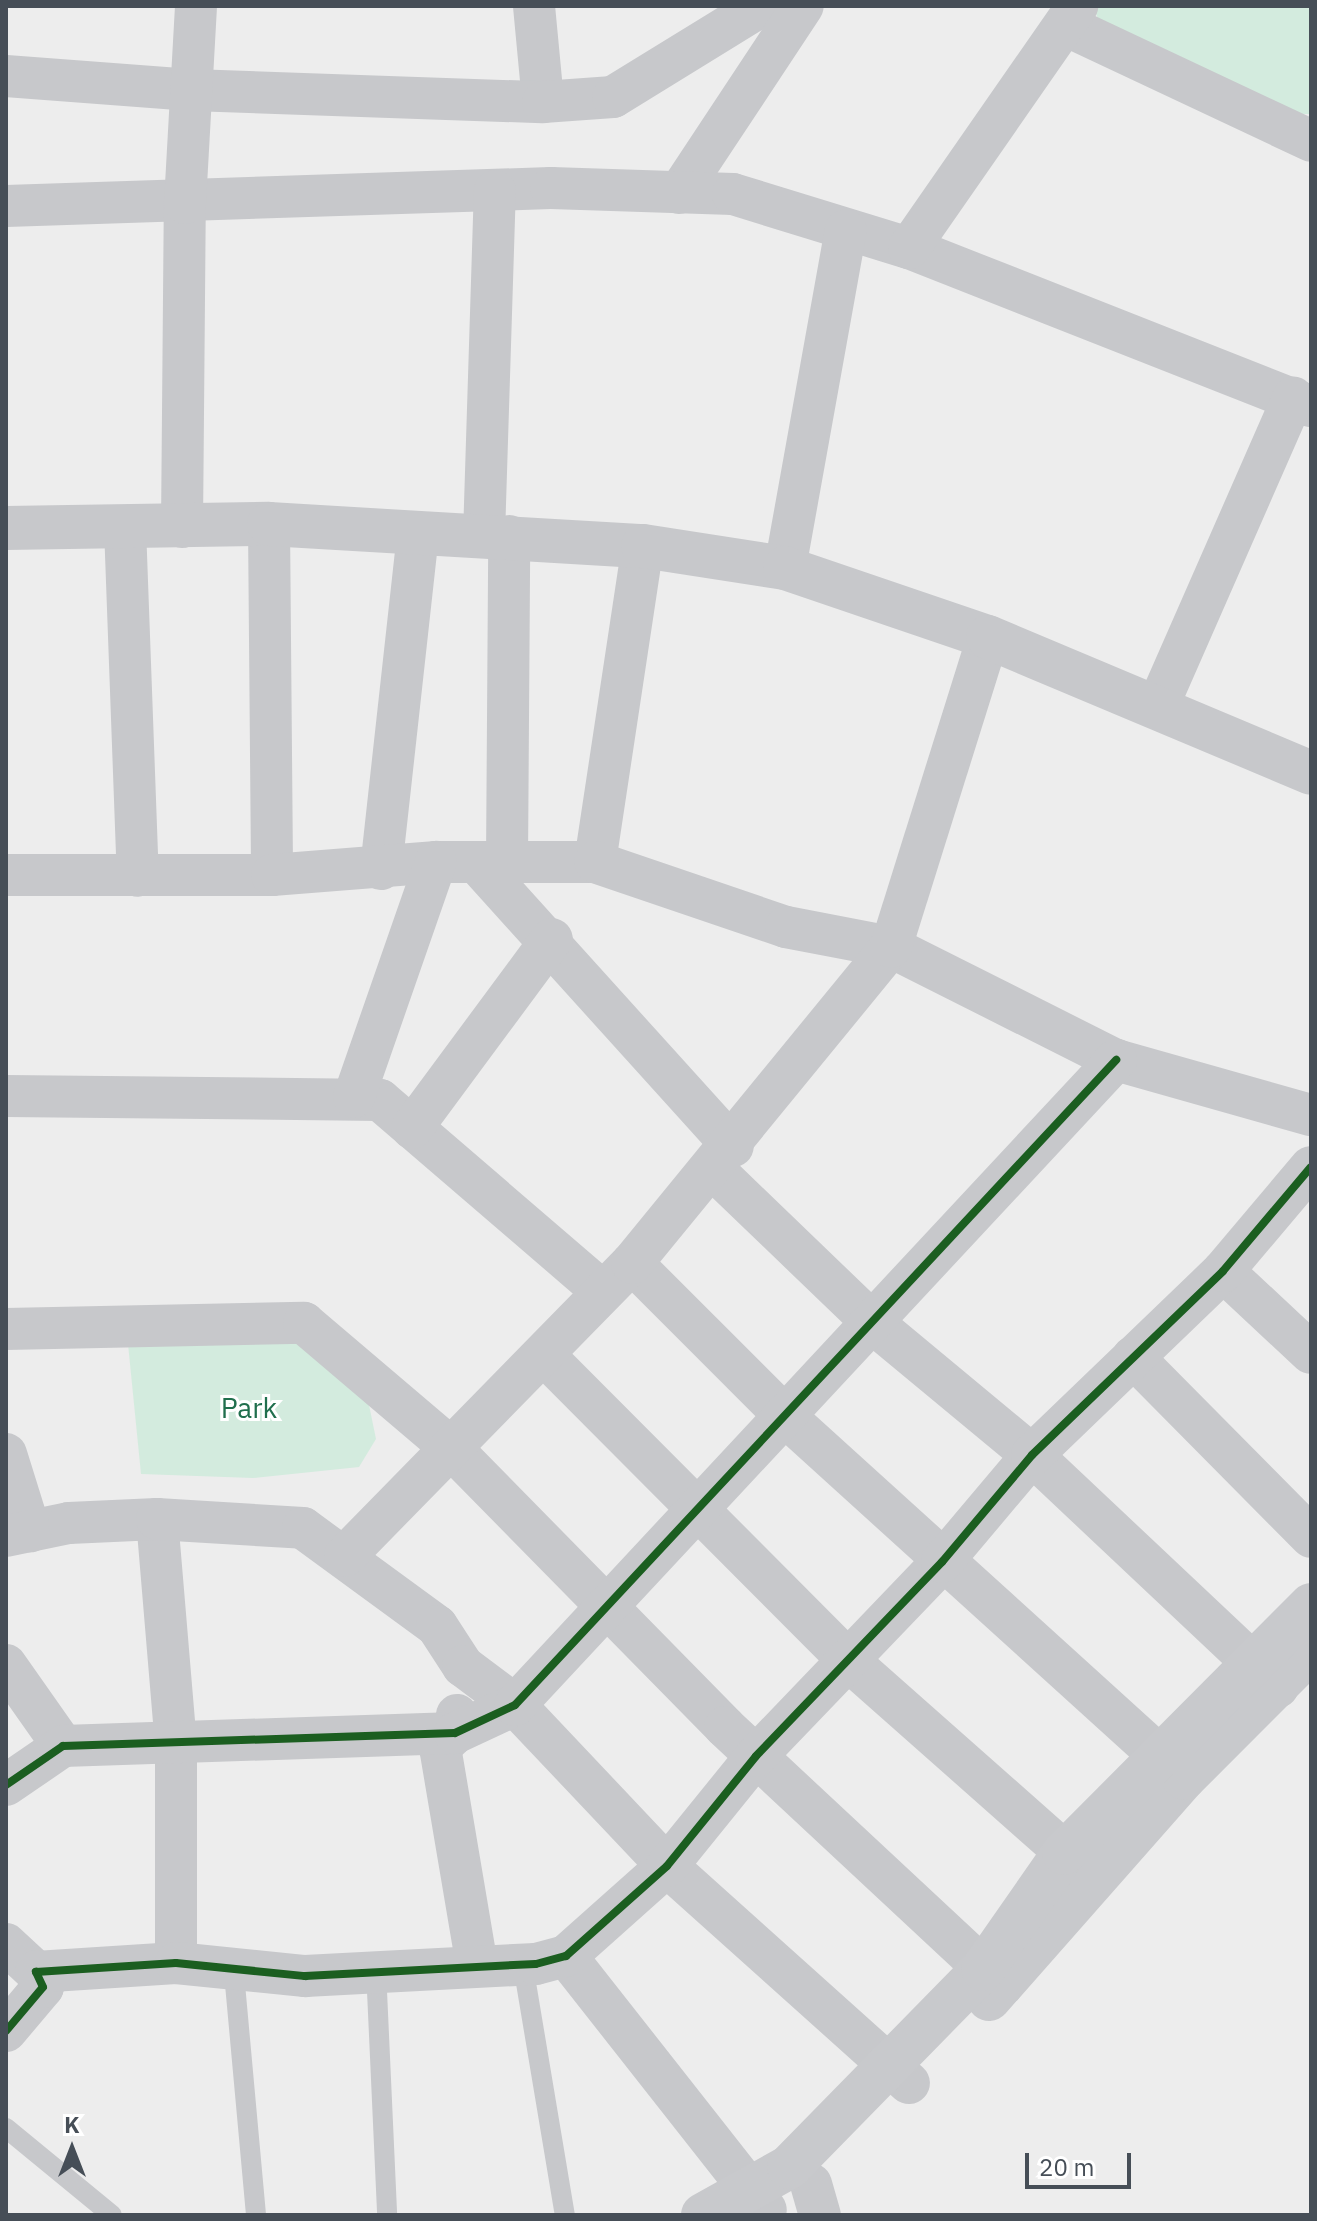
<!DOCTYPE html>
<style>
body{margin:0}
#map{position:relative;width:1317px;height:2221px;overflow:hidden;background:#ededed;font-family:"IBM Plex Sans",sans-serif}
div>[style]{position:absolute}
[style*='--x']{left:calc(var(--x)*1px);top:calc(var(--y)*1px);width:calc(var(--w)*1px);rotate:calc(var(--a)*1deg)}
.green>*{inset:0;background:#d3ebde}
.service>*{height:20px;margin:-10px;padding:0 10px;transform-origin:10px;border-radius:10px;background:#c7c8cb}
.minor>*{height:42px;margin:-21px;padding:0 21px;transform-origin:21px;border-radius:21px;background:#c7c8cb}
.tertiary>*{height:44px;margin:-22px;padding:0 22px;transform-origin:22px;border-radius:22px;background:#c7c8cb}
.secondary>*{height:44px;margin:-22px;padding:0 22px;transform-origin:22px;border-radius:22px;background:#c8c9cc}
.cycleway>*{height:8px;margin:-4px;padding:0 4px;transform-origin:4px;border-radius:4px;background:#1b5e20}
span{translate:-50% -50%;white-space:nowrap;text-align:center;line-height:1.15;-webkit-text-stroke:6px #fff;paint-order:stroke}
.park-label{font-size:28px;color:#206f4d}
.frame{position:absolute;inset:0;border:8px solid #464e57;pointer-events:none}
.north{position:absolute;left:32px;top:2109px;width:80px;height:80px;-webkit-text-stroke:6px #fff;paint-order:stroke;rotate:0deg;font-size:22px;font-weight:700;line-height:32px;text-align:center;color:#464e57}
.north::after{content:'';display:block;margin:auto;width:28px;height:36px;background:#464e57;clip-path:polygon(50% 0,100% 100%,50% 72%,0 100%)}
.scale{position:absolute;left:1025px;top:2153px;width:106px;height:36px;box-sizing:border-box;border:4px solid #464e57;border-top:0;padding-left:10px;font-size:24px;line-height:28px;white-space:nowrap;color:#464e57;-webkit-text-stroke:6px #fff;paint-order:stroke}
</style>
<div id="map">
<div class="green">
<div style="clip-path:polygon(1311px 6px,1311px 114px,1289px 114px,1099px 22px,1094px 8px)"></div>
<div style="clip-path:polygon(280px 1336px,319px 1350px,368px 1400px,376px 1439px,359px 1467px,253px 1478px,141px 1474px,128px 1344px)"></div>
</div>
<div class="service">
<div style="--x:523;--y:1965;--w:254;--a:80.5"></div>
<div style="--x:376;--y:1969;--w:246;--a:87.4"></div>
<div style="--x:234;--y:1973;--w:243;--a:84.8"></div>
<div style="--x:6;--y:2128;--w:137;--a:39.4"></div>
</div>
<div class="minor">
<div style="--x:534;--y:6;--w:96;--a:84.6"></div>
<div style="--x:1065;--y:25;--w:272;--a:25.2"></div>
<div style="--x:6;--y:76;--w:186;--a:4.3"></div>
<div style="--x:191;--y:90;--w:352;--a:2"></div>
<div style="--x:543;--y:102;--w:70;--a:-4.1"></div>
<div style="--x:613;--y:97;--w:174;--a:-31.6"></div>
<div style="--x:679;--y:193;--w:224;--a:-56.5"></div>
<div style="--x:6;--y:206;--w:545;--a:-1.89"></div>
<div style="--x:551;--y:188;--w:182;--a:1.9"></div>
<div style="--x:733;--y:194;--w:184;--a:17.1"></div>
<div style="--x:909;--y:248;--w:432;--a:21.5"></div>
<div style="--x:909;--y:248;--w:295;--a:-55.2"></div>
<div style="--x:269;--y:524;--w:351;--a:89.5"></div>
<div style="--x:125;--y:527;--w:349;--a:87.9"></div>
<div style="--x:182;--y:527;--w:324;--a:-89.5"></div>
<div style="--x:185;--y:203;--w:197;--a:-86.8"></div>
<div style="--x:484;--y:536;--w:345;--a:-88.2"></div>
<div style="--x:785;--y:568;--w:343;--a:-79.8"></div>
<div style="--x:1157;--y:708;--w:339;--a:-66.3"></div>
<div style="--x:476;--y:862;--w:383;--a:47.9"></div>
<div style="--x:507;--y:862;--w:326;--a:-89.6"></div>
<div style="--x:595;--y:862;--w:320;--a:-81.4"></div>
<div style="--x:381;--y:869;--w:335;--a:-83.7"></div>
<div style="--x:6;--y:875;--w:266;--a:0"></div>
<div style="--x:272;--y:875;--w:165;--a:-4.5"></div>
<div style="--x:436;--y:862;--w:159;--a:0"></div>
<div style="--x:595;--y:862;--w:202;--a:18.8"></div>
<div style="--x:786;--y:927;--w:107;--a:10.8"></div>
<div style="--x:891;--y:947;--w:252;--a:26.7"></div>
<div style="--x:1116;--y:1060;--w:203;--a:15.8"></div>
<div style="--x:6;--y:1096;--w:374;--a:0.6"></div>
<div style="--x:380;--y:1100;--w:294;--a:40.7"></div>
<div style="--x:354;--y:1097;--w:249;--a:-70.8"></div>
<div style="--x:412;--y:1128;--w:235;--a:-53.5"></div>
<div style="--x:714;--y:1170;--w:222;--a:43.9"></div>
<div style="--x:874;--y:1324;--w:205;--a:39.7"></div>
<div style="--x:1032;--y:1455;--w:338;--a:43.3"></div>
<div style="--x:632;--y:1263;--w:219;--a:45"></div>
<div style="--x:787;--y:1418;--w:536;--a:42.2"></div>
<div style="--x:1223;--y:1271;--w:120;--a:43"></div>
<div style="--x:6;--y:1329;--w:298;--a:-1.2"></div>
<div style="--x:304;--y:1323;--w:193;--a:40.4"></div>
<div style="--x:451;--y:1448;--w:391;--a:45.5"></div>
<div style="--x:725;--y:1727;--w:379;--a:43"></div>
<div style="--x:544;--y:1355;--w:433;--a:45.1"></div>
<div style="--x:850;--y:1662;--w:322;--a:41.5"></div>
<div style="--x:1133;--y:1357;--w:253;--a:45.3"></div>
<div style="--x:6;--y:1454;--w:81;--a:72.7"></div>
<div style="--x:157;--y:1519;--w:228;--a:85.2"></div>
<div style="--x:176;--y:1746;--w:217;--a:90"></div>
<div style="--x:6;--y:1536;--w:64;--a:-11.7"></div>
<div style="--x:69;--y:1523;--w:88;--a:-2.6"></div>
<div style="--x:157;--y:1519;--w:146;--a:3.5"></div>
<div style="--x:303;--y:1528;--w:166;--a:36.2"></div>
<div style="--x:437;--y:1626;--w:48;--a:57"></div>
<div style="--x:463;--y:1666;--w:65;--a:36.9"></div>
<div style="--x:515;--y:1705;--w:221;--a:46.6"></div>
<div style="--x:667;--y:1866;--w:325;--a:41.9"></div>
<div style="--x:345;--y:1556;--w:410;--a:-45.6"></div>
<div style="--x:632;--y:1263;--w:409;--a:-50.7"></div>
<div style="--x:891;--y:947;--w:325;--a:-72.6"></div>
<div style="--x:6;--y:1665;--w:99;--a:54.9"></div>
<div style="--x:457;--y:1715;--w:18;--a:96"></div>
<div style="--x:455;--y:1733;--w:21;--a:137"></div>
<div style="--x:440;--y:1747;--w:221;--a:80.4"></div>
<div style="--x:6;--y:1785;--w:69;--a:-34.4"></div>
<div style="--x:63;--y:1746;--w:392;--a:-1.9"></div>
<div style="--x:455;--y:1733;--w:66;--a:-25"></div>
<div style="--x:515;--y:1705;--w:882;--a:-47.02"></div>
<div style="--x:6;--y:1944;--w:41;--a:43"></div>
<div style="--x:566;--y:1956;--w:323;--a:51.8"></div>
<div style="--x:6;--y:2031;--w:57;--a:-49.9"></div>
<div style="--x:43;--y:1987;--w:17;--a:-115"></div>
<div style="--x:36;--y:1972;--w:140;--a:-3.7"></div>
<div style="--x:176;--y:1963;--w:130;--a:5.8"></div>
<div style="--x:305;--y:1976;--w:231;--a:-3"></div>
<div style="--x:536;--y:1964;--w:31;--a:-15"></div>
<div style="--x:566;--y:1956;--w:135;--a:-41.7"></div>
<div style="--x:667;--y:1866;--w:141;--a:-51"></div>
<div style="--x:756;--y:1756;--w:269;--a:-46.2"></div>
<div style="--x:942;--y:1562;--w:140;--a:-49.9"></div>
<div style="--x:1032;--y:1455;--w:265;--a:-43.9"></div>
<div style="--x:1223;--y:1271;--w:136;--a:-49.8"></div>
<div style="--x:811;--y:2184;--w:32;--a:74"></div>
</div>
<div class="tertiary">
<div style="--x:6;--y:528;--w:263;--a:-0.9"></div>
<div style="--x:269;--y:524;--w:375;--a:3.4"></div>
<div style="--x:643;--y:546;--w:144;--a:8.8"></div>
<div style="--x:785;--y:568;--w:214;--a:18.8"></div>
<div style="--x:988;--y:637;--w:350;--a:22.8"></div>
</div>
<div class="secondary">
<div style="--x:989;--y:1999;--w:295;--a:-48.6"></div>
<div style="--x:1184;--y:1778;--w:180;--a:-45"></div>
<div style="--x:703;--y:2215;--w:98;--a:-29.2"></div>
<div style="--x:789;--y:2167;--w:277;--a:-45.6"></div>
<div style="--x:983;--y:1969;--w:141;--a:-55.1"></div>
<div style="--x:1064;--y:1853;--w:350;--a:-45.1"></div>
</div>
<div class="cycleway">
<div style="--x:6;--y:1785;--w:69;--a:-34.4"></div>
<div style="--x:63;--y:1746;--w:392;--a:-1.9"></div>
<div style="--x:455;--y:1733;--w:66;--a:-25"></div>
<div style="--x:515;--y:1705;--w:882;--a:-47.02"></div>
<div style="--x:6;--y:2031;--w:57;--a:-49.9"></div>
<div style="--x:43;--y:1987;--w:17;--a:-115"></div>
<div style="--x:36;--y:1972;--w:140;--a:-3.7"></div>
<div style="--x:176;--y:1963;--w:130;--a:5.8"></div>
<div style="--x:305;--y:1976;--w:231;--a:-3"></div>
<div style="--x:536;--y:1964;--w:31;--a:-15"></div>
<div style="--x:566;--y:1956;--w:135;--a:-41.7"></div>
<div style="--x:667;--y:1866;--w:141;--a:-51"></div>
<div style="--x:756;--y:1756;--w:269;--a:-46.2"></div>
<div style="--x:942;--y:1562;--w:140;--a:-49.9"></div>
<div style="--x:1032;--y:1455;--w:265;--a:-43.9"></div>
<div style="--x:1223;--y:1271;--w:136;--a:-49.8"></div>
</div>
<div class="park-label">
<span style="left:249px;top:1408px">Park</span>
</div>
<div class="frame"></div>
<div class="north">K</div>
<div class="scale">20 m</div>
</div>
